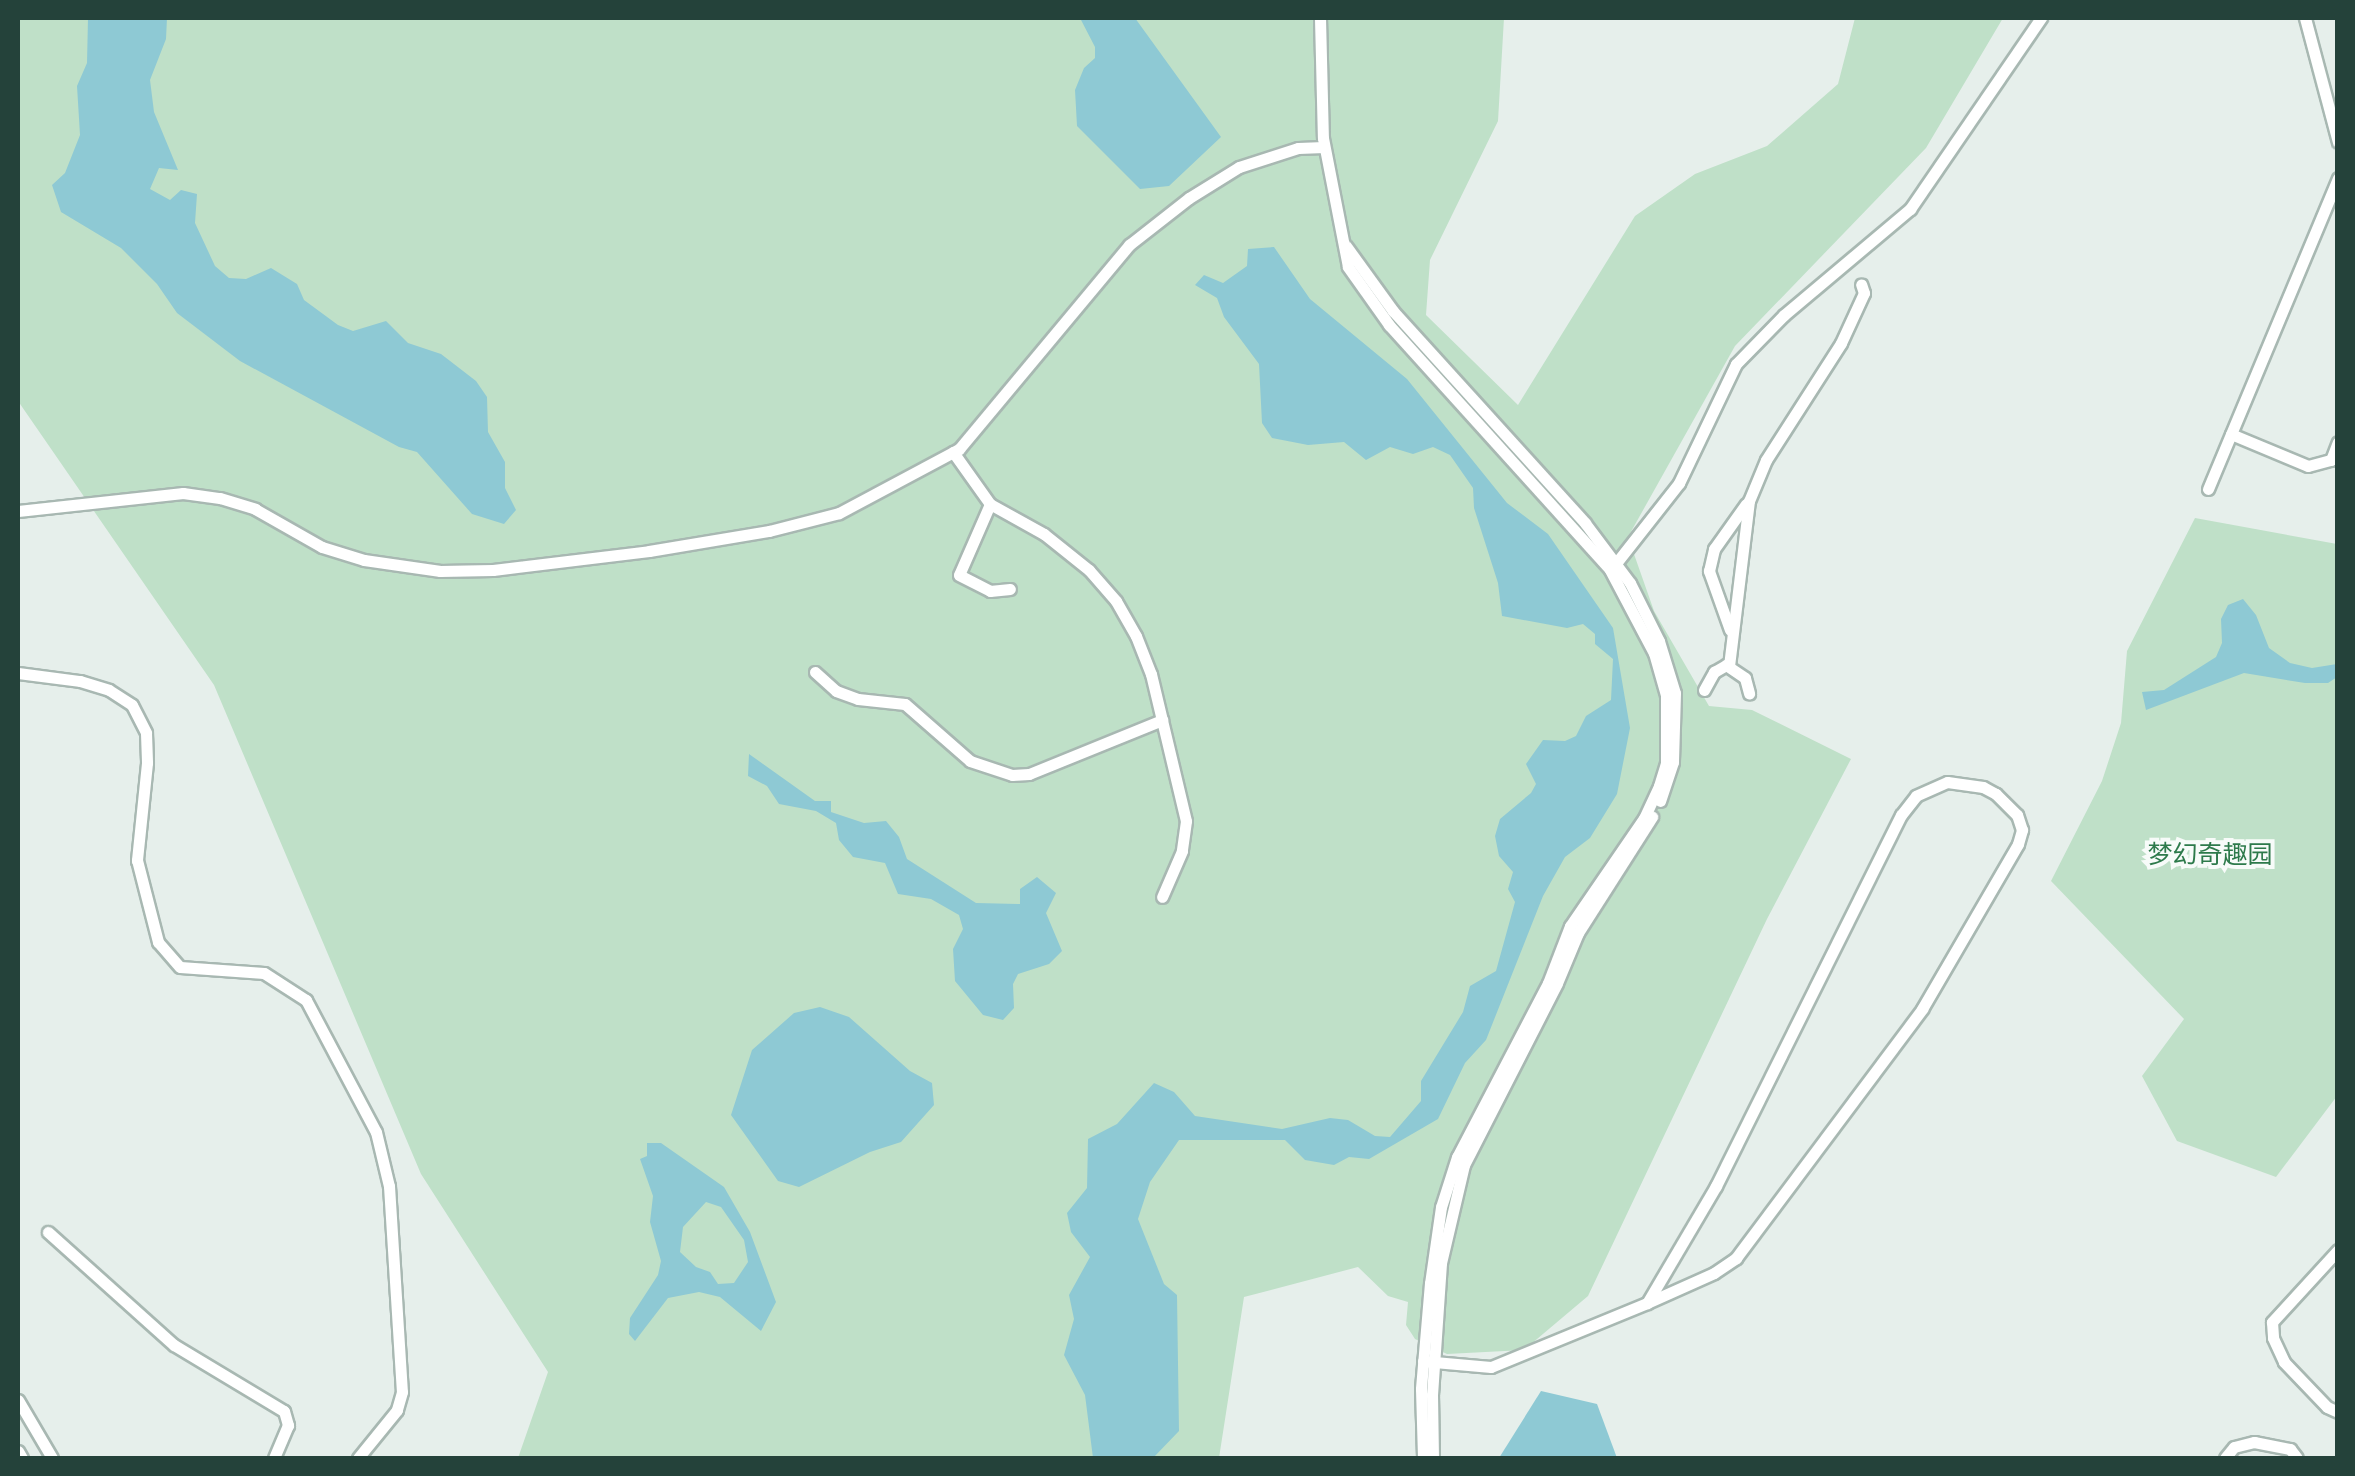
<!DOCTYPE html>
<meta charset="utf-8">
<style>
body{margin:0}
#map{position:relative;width:2355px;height:1476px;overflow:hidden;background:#e6efeb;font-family:"Noto Sans","Noto Sans SC",sans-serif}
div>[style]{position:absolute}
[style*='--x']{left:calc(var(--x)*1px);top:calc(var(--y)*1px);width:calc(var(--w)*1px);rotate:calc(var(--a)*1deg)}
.green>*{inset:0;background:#bfe0c8}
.water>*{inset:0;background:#8ec9d4}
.roads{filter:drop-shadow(2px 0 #a8b8b2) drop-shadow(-2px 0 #a8b8b2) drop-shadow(0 2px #a8b8b2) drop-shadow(0 -2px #a8b8b2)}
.minor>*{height:11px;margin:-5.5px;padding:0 5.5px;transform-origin:5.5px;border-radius:5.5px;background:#fff}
span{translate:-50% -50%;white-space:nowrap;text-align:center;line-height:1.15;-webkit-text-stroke:8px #f7fbf9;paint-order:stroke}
.park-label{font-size:25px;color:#2d7a4b}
.frame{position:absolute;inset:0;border:20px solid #24423a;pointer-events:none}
</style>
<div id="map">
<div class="green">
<div style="clip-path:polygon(18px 18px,1504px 18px,1498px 121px,1430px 260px,1426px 315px,1518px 405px,1635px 216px,1695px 174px,1767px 146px,1838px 84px,1855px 18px,2003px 18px,1926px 148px,1735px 346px,1628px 537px,1654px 611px,1709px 706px,1752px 710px,1851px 759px,1767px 919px,1588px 1296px,1524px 1350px,1447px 1354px,1415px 1339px,1406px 1325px,1408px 1302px,1388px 1296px,1358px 1267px,1244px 1297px,1219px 1458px,518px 1458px,548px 1372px,421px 1174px,214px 685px,18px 401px)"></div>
<div style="clip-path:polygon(2195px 518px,2337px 544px,2337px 1096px,2276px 1177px,2177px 1141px,2142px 1076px,2184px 1019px,2051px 881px,2102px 781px,2121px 723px,2127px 651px)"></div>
</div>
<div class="water">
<div style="clip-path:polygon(88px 18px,167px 18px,166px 39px,150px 80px,154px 112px,178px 170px,159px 168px,150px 189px,170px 200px,181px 190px,197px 194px,195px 223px,215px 266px,229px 278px,246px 279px,271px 268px,297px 284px,304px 300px,338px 325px,353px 331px,386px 321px,408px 343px,441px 354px,476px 381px,487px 397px,488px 432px,505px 462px,505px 488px,516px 510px,504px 524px,472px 514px,417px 452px,399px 447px,240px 361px,177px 313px,157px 284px,121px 248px,61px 212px,52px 185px,65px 173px,80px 135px,77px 86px,87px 63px)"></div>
<div style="clip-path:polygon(1080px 18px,1135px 18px,1221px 137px,1169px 186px,1140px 189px,1077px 126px,1075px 90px,1084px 68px,1095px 58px,1095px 47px)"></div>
<div style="clip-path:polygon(1274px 247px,1310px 299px,1407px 379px,1507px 503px,1548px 534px,1613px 628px,1630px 728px,1617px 794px,1590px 838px,1565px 857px,1543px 896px,1486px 1040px,1465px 1063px,1438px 1119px,1369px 1159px,1349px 1157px,1334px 1165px,1305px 1160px,1285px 1140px,1179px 1140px,1150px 1182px,1138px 1219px,1164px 1284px,1177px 1295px,1179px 1431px,1153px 1458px,1093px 1458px,1085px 1395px,1064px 1355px,1074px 1319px,1069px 1295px,1090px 1257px,1071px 1232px,1067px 1213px,1087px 1188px,1088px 1139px,1117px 1124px,1154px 1083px,1174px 1092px,1195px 1116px,1282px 1129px,1330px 1118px,1348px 1120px,1375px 1136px,1390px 1137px,1421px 1101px,1421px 1081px,1463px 1012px,1470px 986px,1496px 971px,1515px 902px,1508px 889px,1513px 872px,1499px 856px,1495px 836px,1500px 819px,1531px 793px,1536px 784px,1526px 764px,1543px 740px,1565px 741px,1576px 736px,1586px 716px,1611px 700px,1613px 659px,1595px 644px,1595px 634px,1583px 624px,1567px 628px,1502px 616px,1498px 583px,1474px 508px,1473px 488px,1450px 455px,1433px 447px,1413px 454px,1390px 447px,1366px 460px,1344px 442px,1308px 445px,1272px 438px,1262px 423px,1259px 364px,1224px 317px,1217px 298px,1195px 285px,1204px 275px,1223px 283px,1247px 266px,1248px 249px)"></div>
<div style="clip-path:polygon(2243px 599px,2256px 615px,2269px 648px,2290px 663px,2312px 668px,2337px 664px,2337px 677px,2328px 683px,2305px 683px,2244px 673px,2146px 710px,2142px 692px,2164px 690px,2216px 657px,2222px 643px,2221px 619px,2228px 605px)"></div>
<div style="clip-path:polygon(749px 754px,815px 801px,831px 801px,831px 812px,864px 823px,886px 821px,899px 837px,907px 859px,976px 903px,1020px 904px,1020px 889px,1037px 877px,1056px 893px,1046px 913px,1062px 951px,1049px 964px,1018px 974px,1013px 984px,1014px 1008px,1003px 1020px,983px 1015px,955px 981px,953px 949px,963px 929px,959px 915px,931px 899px,898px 894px,885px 863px,853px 857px,839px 840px,836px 823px,816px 811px,779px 804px,767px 786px,748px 776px)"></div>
<div style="clip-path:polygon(820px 1007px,849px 1017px,910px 1071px,932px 1083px,934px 1105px,901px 1142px,870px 1152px,799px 1187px,778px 1181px,731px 1115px,752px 1050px,794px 1013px)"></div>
<div style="clip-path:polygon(evenodd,647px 1143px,661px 1143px,724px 1187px,750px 1232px,776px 1302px,761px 1331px,720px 1297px,699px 1292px,668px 1298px,635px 1341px,629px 1334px,630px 1318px,658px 1275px,661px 1261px,650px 1222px,653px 1196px,640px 1159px,647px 1156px,647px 1143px,706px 1202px,721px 1207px,744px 1240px,748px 1262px,734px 1283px,718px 1284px,710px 1272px,696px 1267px,680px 1252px,683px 1227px,706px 1202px)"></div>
<div style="clip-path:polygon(1541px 1391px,1597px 1404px,1617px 1458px,1499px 1458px)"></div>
</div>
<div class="roads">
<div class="minor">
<div style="--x:1320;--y:18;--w:120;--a:88.6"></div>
<div style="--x:1323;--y:138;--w:131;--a:79"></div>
<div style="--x:1348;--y:267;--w:71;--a:54.7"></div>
<div style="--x:1389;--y:325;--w:330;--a:47.9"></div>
<div style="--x:1610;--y:570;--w:94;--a:62.1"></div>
<div style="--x:1654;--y:653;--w:44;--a:74.1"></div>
<div style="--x:1666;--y:695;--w:68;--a:90"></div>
<div style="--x:1666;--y:763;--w:24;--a:107"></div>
<div style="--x:1659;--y:786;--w:35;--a:115"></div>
<div style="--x:1644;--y:818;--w:131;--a:124.4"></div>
<div style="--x:1570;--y:926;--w:61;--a:111.1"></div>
<div style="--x:1548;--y:983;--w:196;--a:117.6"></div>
<div style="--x:1457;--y:1157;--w:52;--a:107.7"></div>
<div style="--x:1441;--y:1207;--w:77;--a:98.2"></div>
<div style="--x:1430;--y:1283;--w:106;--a:94.9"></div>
<div style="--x:1421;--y:1389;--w:69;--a:88.3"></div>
<div style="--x:2305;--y:18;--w:128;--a:75.1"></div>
<div style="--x:1346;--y:246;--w:80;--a:54.1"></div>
<div style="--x:1393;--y:311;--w:286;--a:47.8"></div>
<div style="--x:1585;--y:523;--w:75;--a:53.1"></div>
<div style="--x:1630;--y:583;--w:65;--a:63.4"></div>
<div style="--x:1659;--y:641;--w:54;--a:72.9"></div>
<div style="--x:1675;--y:693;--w:69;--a:91.7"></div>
<div style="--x:1673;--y:762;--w:41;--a:108.4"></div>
<div style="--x:2231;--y:434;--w:83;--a:22.6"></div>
<div style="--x:2308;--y:466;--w:24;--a:-15"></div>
<div style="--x:2331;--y:460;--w:19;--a:-69"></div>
<div style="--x:953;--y:452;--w:64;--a:54.6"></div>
<div style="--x:990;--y:504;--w:62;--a:29.1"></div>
<div style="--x:1044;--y:534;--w:58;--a:38.7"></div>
<div style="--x:1089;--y:570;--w:41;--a:48.9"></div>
<div style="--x:1116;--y:601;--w:40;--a:60.3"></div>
<div style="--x:1136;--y:636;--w:41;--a:68.5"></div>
<div style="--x:1151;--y:674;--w:151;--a:76.6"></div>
<div style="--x:1186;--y:821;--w:30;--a:98"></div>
<div style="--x:1182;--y:851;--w:50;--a:113.5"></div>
<div style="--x:2208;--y:489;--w:337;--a:-67.3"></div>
<div style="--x:990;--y:504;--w:77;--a:113.6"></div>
<div style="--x:959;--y:575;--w:35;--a:27"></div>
<div style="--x:990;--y:591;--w:20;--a:-6"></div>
<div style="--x:18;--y:511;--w:166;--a:-6.2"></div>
<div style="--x:183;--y:493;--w:37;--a:8"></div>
<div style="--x:220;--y:498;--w:37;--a:17"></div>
<div style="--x:255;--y:509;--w:77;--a:29.6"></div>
<div style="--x:322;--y:547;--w:44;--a:17.2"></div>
<div style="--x:364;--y:560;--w:77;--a:8.2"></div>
<div style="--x:440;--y:571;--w:53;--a:-1.1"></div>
<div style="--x:493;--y:570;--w:157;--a:-6.9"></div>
<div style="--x:649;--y:551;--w:122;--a:-9.5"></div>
<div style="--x:769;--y:531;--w:72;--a:-14.4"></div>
<div style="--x:839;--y:513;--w:136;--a:-28.1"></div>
<div style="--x:959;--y:449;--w:266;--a:-50.2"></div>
<div style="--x:1129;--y:245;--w:76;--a:-38.1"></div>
<div style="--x:1189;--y:198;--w:59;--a:-31.8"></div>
<div style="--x:1239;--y:167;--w:62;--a:-17.9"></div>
<div style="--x:1298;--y:148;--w:26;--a:-2"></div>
<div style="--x:1613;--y:567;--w:107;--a:-51.8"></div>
<div style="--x:1679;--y:483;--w:132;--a:-64.4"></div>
<div style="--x:1736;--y:364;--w:69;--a:-45.6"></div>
<div style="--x:1784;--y:315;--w:165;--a:-40.1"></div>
<div style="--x:1910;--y:209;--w:232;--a:-55.6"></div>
<div style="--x:1730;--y:630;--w:63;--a:-109.6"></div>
<div style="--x:1709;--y:571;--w:23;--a:-77"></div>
<div style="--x:1714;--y:549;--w:55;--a:-54.6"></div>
<div style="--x:1729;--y:666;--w:166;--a:-83.1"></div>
<div style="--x:1749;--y:501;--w:44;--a:-67.5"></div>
<div style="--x:1766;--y:460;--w:139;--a:-57.3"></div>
<div style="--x:1841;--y:343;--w:55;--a:-65.3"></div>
<div style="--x:1864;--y:293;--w:9;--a:-108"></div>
<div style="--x:815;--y:672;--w:28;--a:42"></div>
<div style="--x:836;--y:691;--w:23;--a:20"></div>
<div style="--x:858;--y:699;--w:47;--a:6.1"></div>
<div style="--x:905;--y:704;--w:86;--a:41.2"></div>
<div style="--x:970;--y:761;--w:44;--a:18.4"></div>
<div style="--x:1012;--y:775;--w:17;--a:-3"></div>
<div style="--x:1029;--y:774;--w:144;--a:-22.1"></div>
<div style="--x:18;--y:673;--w:63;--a:7.4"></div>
<div style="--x:80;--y:681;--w:30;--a:17"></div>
<div style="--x:109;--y:690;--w:27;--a:33"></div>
<div style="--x:132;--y:705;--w:31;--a:63"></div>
<div style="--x:146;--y:733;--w:30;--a:88"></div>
<div style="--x:147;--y:763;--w:98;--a:95.9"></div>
<div style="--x:137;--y:860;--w:85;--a:75.6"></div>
<div style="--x:158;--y:942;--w:33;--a:49"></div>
<div style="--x:180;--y:967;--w:84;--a:4.1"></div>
<div style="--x:264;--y:973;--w:50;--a:32.7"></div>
<div style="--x:306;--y:1000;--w:149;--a:62.1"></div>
<div style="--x:376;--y:1132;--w:56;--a:76.5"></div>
<div style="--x:389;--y:1186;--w:206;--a:86.4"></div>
<div style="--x:402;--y:1392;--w:19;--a:106"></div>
<div style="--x:397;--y:1410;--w:62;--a:129.1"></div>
<div style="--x:1704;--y:690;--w:21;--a:-61"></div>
<div style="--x:1714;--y:672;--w:14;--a:-30"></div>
<div style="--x:1726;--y:665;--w:23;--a:34"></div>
<div style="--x:1745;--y:678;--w:16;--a:75"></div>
<div style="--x:48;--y:1232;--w:169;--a:41.9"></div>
<div style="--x:174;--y:1345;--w:128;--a:31"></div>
<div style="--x:284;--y:1411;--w:15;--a:74"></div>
<div style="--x:288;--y:1425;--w:36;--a:113"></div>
<div style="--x:2338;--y:1250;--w:98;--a:132.5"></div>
<div style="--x:2272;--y:1322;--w:16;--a:86"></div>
<div style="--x:2273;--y:1338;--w:26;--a:65"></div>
<div style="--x:2284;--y:1362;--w:62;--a:46.3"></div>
<div style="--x:2327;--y:1407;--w:12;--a:24"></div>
<div style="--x:1423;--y:1361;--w:68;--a:5"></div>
<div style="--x:1491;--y:1367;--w:169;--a:-22.3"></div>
<div style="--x:1647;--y:1303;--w:73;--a:-24.1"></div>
<div style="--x:1714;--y:1273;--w:27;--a:-34"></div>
<div style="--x:1736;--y:1258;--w:311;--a:-53.2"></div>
<div style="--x:1922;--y:1009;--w:191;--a:-59.8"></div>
<div style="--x:2018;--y:844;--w:15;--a:-74"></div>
<div style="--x:2022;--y:830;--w:16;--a:-108"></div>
<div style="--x:2017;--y:815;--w:30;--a:-135"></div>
<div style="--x:1996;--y:794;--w:15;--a:-152"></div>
<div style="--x:1983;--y:787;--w:36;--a:-172"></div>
<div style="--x:1947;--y:782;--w:34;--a:156"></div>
<div style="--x:1916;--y:796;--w:24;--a:128"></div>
<div style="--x:1901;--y:815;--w:415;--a:116.5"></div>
<div style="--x:1716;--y:1186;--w:136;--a:120.5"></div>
<div style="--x:18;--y:1400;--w:67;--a:59.6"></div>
<div style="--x:18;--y:1451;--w:8;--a:60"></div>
<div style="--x:1433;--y:1458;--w:63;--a:-90.9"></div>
<div style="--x:1432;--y:1395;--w:132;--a:-86.1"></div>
<div style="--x:1441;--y:1263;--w:101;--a:-76.8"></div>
<div style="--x:1464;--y:1165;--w:204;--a:-62.9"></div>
<div style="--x:1557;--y:983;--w:54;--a:-67.2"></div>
<div style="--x:1578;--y:933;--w:138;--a:-57.5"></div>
<div style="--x:2225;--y:1458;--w:14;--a:-51"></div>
<div style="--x:2234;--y:1447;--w:21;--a:-14"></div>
<div style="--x:2254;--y:1442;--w:37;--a:11"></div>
<div style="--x:2290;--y:1449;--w:11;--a:52"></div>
</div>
</div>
<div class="park-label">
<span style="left:2210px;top:853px">梦幻奇趣园</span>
</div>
<div class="frame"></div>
</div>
